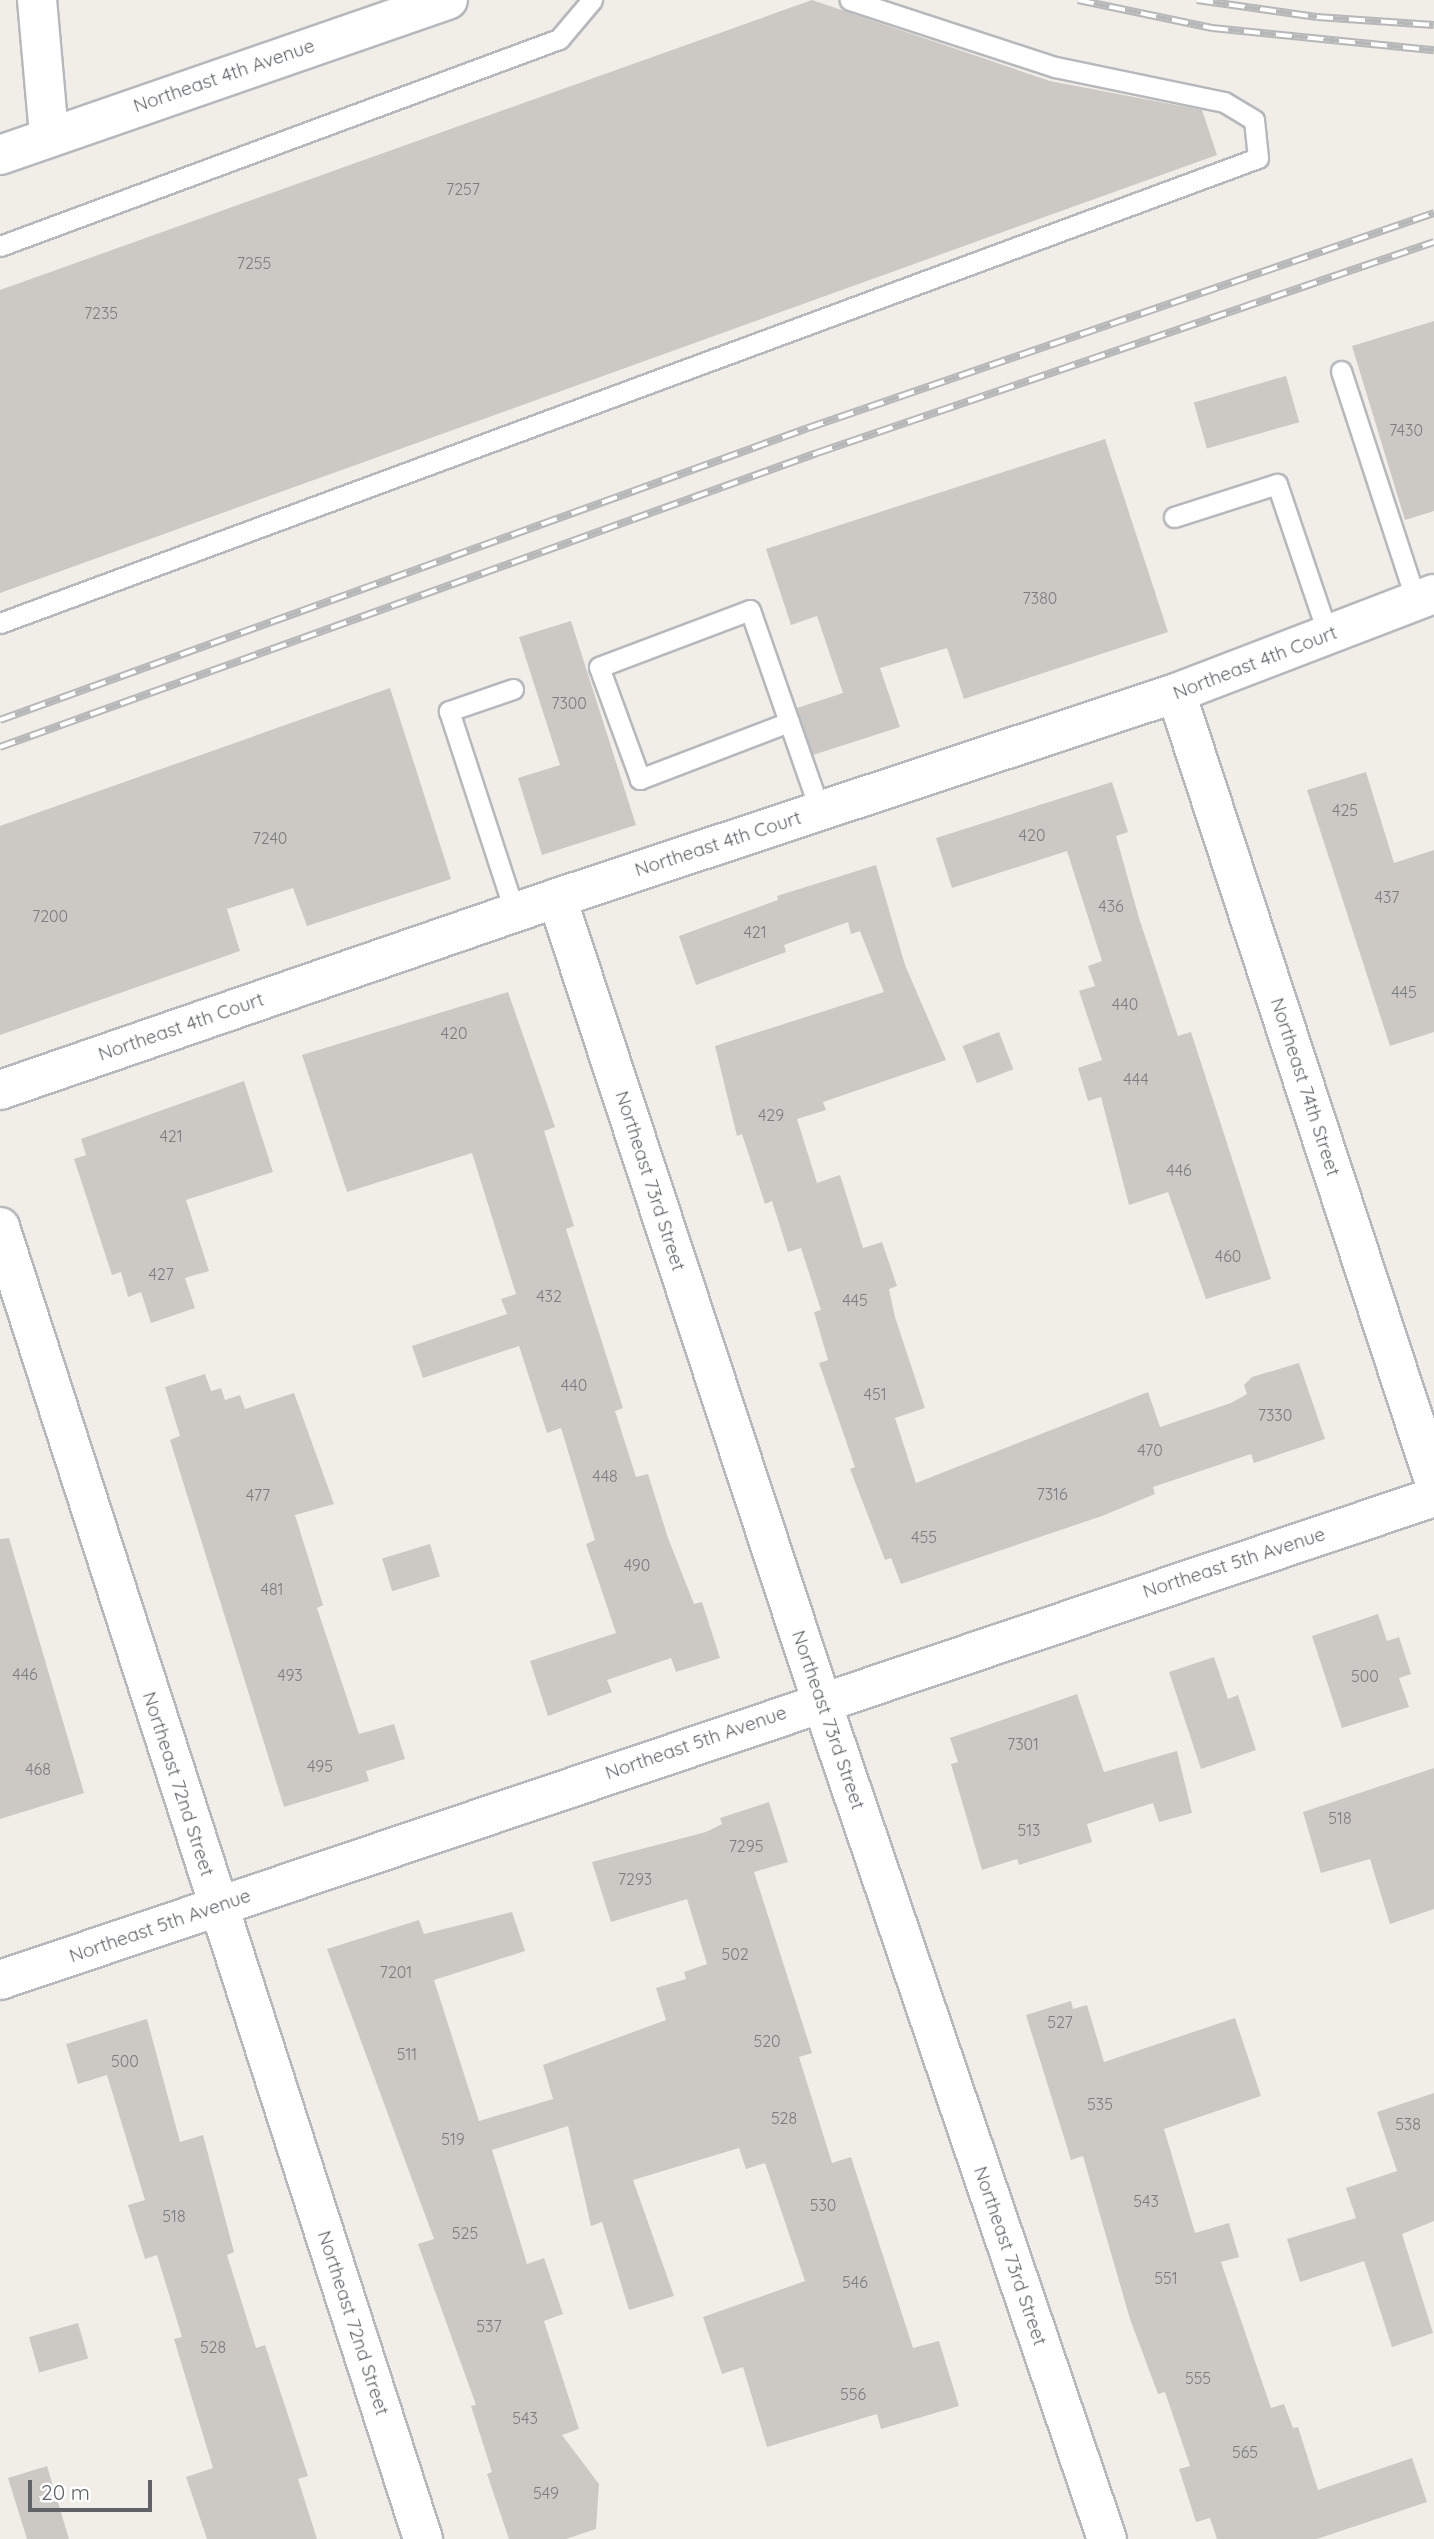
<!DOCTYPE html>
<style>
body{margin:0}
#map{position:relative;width:1434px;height:2539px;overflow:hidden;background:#f1eee8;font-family:Quicksand,sans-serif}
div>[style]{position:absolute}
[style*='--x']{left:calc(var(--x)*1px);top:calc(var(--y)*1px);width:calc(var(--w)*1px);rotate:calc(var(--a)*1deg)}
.building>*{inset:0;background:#ccc9c5;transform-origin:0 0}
.roads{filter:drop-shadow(2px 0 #b5b8bc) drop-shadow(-2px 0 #b5b8bc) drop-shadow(0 2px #b5b8bc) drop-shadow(0 -2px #b5b8bc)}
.lane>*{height:19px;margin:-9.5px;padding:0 9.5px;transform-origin:9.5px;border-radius:9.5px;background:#fff}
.street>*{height:38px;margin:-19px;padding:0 19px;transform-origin:19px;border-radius:19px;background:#fff}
.secondary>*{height:38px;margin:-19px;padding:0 19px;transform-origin:19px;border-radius:19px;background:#fff}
.rail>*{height:8px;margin-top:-4px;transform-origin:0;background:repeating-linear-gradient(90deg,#fff 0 16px,#b6b7b8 0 32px);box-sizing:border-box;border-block:2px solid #b6b7b8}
span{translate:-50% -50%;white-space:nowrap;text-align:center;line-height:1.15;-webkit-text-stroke:6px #fff;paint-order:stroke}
.number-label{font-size:16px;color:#7a7c7f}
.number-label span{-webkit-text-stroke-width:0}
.street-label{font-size:19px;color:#5f6368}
.scale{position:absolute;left:28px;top:2480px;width:124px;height:32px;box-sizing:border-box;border:4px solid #5f6368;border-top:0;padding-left:9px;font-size:21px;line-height:24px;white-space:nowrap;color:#5f6368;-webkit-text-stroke:5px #fff;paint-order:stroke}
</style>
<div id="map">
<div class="building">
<div style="clip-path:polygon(812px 0,1050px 81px,1202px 110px,1217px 155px,0 593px,0 290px)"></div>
<div style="clip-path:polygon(1434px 321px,1434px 511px,1405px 520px,1352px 346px)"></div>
<div style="left:1286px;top:376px;width:48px;height:96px;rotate:74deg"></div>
<div style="clip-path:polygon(1105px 439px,1168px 632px,964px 699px,947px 648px,880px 668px,900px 727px,813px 755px,797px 708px,843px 693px,817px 616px,791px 625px,766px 549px)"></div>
<div style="clip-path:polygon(571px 621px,636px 825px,542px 855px,518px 778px,560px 765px,519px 637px)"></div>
<div style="clip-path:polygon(390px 688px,451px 879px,307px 926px,293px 888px,227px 909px,240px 951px,0 1035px,0 826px)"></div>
<div style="clip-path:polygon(1366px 772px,1394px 863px,1434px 850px,1434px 1032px,1390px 1046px,1307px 790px)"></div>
<div style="clip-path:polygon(1112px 782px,1128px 832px,1116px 836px,1139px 918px,1178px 1036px,1191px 1032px,1271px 1279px,1206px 1299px,1168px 1192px,1129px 1205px,1101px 1097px,1088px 1101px,1078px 1068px,1102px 1060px,1079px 991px,1095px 986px,1088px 966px,1102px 961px,1067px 851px,952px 888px,936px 838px)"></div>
<div style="clip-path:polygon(876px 865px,905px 965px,946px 1060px,823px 1102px,826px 1110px,797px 1119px,817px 1183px,840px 1175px,863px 1248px,882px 1242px,897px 1286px,889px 1289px,895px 1317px,925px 1408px,895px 1418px,916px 1483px,1148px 1392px,1160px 1427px,1231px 1403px,1247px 1394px,1244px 1385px,1252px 1377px,1299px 1363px,1325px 1439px,1254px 1463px,1251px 1454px,1153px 1487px,1155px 1494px,1102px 1516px,901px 1584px,891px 1558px,885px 1560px,850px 1469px,855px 1467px,819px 1363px,828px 1360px,814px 1312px,821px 1310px,801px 1248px,788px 1252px,772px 1201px,765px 1204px,742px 1134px,737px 1136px,715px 1046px,884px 992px,860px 931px,851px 934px,848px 922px,784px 945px,786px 952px,696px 985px,679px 936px,778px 900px,777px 896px)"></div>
<div style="clip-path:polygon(508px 992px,555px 1127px,544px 1131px,574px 1226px,566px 1229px,623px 1408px,615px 1411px,636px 1477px,648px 1474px,668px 1538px,694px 1604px,702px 1602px,720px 1658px,676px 1672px,671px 1658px,607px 1680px,612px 1692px,548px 1716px,530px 1661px,616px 1633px,586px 1544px,595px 1540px,561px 1428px,547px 1433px,519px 1346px,423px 1378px,412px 1346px,507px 1314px,501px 1299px,516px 1294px,472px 1153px,347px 1192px,302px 1055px)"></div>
<div style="left:999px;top:1032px;width:40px;height:39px;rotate:69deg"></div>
<div style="clip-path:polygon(244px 1081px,273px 1172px,186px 1200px,209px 1271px,185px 1278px,195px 1308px,151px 1323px,141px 1292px,128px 1297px,121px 1272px,112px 1275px,74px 1159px,86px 1155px,81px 1139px)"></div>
<div style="clip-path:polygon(205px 1374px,211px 1391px,221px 1388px,225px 1400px,240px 1395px,245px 1409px,294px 1393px,334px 1504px,295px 1515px,323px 1605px,317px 1608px,359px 1734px,394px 1724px,405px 1759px,366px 1771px,369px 1781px,284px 1807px,170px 1440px,180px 1436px,165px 1387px)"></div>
<div style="clip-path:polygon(9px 1538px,84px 1793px,0 1819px,0 1539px)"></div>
<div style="left:430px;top:1544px;width:34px;height:50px;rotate:73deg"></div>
<div style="clip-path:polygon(1378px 1614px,1387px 1641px,1399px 1637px,1411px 1674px,1399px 1678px,1409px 1707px,1342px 1728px,1312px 1636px)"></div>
<div style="clip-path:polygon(1214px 1657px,1228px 1699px,1238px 1695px,1256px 1750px,1201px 1769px,1169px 1672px)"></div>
<div style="clip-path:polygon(1077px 1694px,1104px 1772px,1177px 1751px,1192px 1813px,1159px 1822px,1153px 1803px,1087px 1824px,1092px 1842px,1019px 1865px,1017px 1859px,982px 1870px,951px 1764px,958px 1762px,950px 1738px)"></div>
<div style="clip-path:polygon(1434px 1768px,1434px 1909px,1390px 1924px,1370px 1859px,1321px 1873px,1303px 1812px)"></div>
<div style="clip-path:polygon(769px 1802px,788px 1862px,754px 1872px,812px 2053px,799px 2057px,832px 2163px,851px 2157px,913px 2348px,939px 2341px,959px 2406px,881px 2429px,877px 2414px,767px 2447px,743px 2367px,722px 2374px,703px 2317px,805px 2281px,765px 2163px,746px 2169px,739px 2148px,633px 2180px,674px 2296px,629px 2310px,602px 2222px,591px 2226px,568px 2126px,492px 2150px,527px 2264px,544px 2258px,563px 2314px,544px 2321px,579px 2429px,562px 2435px,599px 2484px,596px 2529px,566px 2539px,509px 2539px,487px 2474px,492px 2472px,471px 2406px,476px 2405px,418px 2244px,434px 2239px,327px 1949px,419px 1920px,424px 1934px,512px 1912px,525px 1951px,434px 1980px,479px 2121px,553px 2099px,543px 2065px,666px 2020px,656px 1988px,686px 1979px,684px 1972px,707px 1964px,687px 1899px,611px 1922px,592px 1862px,706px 1832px,722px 1824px,720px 1818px)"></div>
<div style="clip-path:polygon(1071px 2001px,1073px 2009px,1087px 2005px,1104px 2062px,1235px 2018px,1261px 2096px,1164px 2129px,1195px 2233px,1229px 2223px,1239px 2257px,1221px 2262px,1271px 2408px,1284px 2404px,1293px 2428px,1298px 2427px,1318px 2490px,1412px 2458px,1427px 2502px,1317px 2539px,1217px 2539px,1210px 2518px,1196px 2522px,1179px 2469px,1190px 2466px,1165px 2392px,1158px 2394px,1130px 2319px,1083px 2156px,1071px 2160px,1026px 2015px)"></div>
<div style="clip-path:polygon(147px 2019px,180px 2142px,203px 2135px,234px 2252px,227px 2255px,256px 2348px,265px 2345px,308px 2476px,298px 2479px,317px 2539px,207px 2539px,186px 2477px,213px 2468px,174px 2339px,182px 2337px,157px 2255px,145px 2259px,128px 2205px,145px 2200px,107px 2075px,78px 2084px,66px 2044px)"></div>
<div style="clip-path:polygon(1434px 2093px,1434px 2221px,1402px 2234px,1433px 2333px,1392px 2347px,1364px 2261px,1300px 2282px,1287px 2239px,1356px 2218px,1346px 2188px,1397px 2171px,1377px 2112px)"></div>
<div style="left:78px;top:2323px;width:37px;height:51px;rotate:74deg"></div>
<div style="clip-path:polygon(47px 2466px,69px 2539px,27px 2539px,8px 2478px)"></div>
</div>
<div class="roads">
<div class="lane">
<div style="--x:0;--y:246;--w:596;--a:-20.32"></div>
<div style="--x:559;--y:39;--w:51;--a:-49.8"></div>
<div style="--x:1341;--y:371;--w:242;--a:71.9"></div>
<div style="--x:1174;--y:517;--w:108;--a:-17.8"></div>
<div style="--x:1277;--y:484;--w:159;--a:71.3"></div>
<div style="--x:0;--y:623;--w:1341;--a:-20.29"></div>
<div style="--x:1258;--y:158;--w:38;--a:-96"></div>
<div style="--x:1254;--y:120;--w:35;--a:-149"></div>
<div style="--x:1224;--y:102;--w:173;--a:-168.3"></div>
<div style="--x:1055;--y:67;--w:216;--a:-161.9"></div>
<div style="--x:513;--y:689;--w:68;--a:161"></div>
<div style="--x:449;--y:711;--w:213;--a:71.9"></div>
<div style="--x:789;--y:722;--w:160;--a:159.1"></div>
<div style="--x:640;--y:779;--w:119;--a:-110.1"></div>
<div style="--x:599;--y:667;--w:161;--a:-20.7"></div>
<div style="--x:750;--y:610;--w:213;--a:70.8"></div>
</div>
<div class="street">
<div style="--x:37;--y:0;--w:136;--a:84.9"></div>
<div style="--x:0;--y:155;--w:474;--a:-19.1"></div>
<div style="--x:1176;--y:693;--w:829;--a:71.87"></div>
<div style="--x:557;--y:898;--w:844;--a:71.78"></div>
<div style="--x:821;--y:1700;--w:886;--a:71.18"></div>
<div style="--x:0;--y:1227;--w:1379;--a:72.13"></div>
<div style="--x:0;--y:1980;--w:1513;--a:-18.61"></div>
</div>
<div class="secondary">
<div style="--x:0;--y:1090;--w:589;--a:-19.02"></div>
<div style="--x:557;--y:898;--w:652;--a:-18.32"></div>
<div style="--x:1176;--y:693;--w:276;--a:-21"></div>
</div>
</div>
<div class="rail">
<div style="--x:1078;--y:0;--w:137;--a:11.8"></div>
<div style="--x:1212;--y:28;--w:223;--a:5.7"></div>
<div style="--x:1197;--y:0;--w:121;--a:8.1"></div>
<div style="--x:1317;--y:17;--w:117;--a:3.9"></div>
<div style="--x:0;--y:720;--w:859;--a:-19.87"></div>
<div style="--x:808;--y:428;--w:662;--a:-18.96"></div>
<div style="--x:0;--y:747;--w:868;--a:-19.79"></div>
<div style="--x:817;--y:453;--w:652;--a:-18.88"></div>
</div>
<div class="number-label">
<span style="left:463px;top:189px">7257</span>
<span style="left:254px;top:263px">7255</span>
<span style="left:101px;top:313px">7235</span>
<span style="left:1406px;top:430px">7430</span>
<span style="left:1040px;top:598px">7380</span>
<span style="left:569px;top:703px">7300</span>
<span style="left:1345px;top:810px">425</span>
<span style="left:1032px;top:835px">420</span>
<span style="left:270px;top:838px">7240</span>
<span style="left:1387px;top:897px">437</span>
<span style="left:1111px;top:906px">436</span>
<span style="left:50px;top:916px">7200</span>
<span style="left:755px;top:932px">421</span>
<span style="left:1404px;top:992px">445</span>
<span style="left:1125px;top:1004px">440</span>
<span style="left:454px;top:1033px">420</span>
<span style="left:1136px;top:1079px">444</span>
<span style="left:771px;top:1115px">429</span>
<span style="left:171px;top:1136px">421</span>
<span style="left:1179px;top:1170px">446</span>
<span style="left:1228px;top:1256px">460</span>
<span style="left:161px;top:1274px">427</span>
<span style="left:549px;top:1296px">432</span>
<span style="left:855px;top:1300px">445</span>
<span style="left:574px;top:1385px">440</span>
<span style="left:875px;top:1394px">451</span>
<span style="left:1275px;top:1415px">7330</span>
<span style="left:1150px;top:1450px">470</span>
<span style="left:605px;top:1476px">448</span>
<span style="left:1052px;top:1494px">7316</span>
<span style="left:258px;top:1495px">477</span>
<span style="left:924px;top:1537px">455</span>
<span style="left:637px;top:1565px">490</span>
<span style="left:272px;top:1589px">481</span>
<span style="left:25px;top:1674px">446</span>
<span style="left:290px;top:1675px">493</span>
<span style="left:1365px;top:1676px">500</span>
<span style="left:1023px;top:1744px">7301</span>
<span style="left:320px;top:1766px">495</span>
<span style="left:38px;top:1769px">468</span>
<span style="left:1340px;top:1818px">518</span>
<span style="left:1029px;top:1830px">513</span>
<span style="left:746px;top:1846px">7295</span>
<span style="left:635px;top:1879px">7293</span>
<span style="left:735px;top:1954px">502</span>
<span style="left:396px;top:1972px">7201</span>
<span style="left:1060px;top:2022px">527</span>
<span style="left:767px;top:2041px">520</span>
<span style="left:407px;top:2054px">511</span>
<span style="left:125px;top:2061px">500</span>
<span style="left:1100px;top:2104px">535</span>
<span style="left:784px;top:2118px">528</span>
<span style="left:1408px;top:2124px">538</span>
<span style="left:453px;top:2139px">519</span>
<span style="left:1146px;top:2201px">543</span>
<span style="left:823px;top:2205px">530</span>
<span style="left:174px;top:2216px">518</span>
<span style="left:465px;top:2233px">525</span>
<span style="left:1166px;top:2278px">551</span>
<span style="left:855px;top:2282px">546</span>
<span style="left:489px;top:2326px">537</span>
<span style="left:213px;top:2347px">528</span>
<span style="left:1198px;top:2378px">555</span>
<span style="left:853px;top:2394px">556</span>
<span style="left:525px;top:2418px">543</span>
<span style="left:1245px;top:2452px">565</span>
<span style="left:546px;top:2493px">549</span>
</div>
<div class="street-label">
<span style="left:224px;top:76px;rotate:-19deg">Northeast 4th Avenue</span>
<span style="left:1255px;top:663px;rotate:-21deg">Northeast 4th Court</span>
<span style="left:718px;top:844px;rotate:-18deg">Northeast 4th Court</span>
<span style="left:181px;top:1027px;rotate:-19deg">Northeast 4th Court</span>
<span style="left:1305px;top:1087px;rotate:72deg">Northeast 74th Street</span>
<span style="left:650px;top:1181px;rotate:72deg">Northeast 73rd Street</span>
<span style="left:1234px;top:1563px;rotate:-18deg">Northeast 5th Avenue</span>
<span style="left:828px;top:1720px;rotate:71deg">Northeast 73rd Street</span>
<span style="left:696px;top:1743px;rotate:-19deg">Northeast 5th Avenue</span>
<span style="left:178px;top:1784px;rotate:72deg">Northeast 72nd Street</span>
<span style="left:160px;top:1926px;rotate:-19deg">Northeast 5th Avenue</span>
<span style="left:1010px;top:2256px;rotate:71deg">Northeast 73rd Street</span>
<span style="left:353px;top:2323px;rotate:72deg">Northeast 72nd Street</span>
</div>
<div class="scale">20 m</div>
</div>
